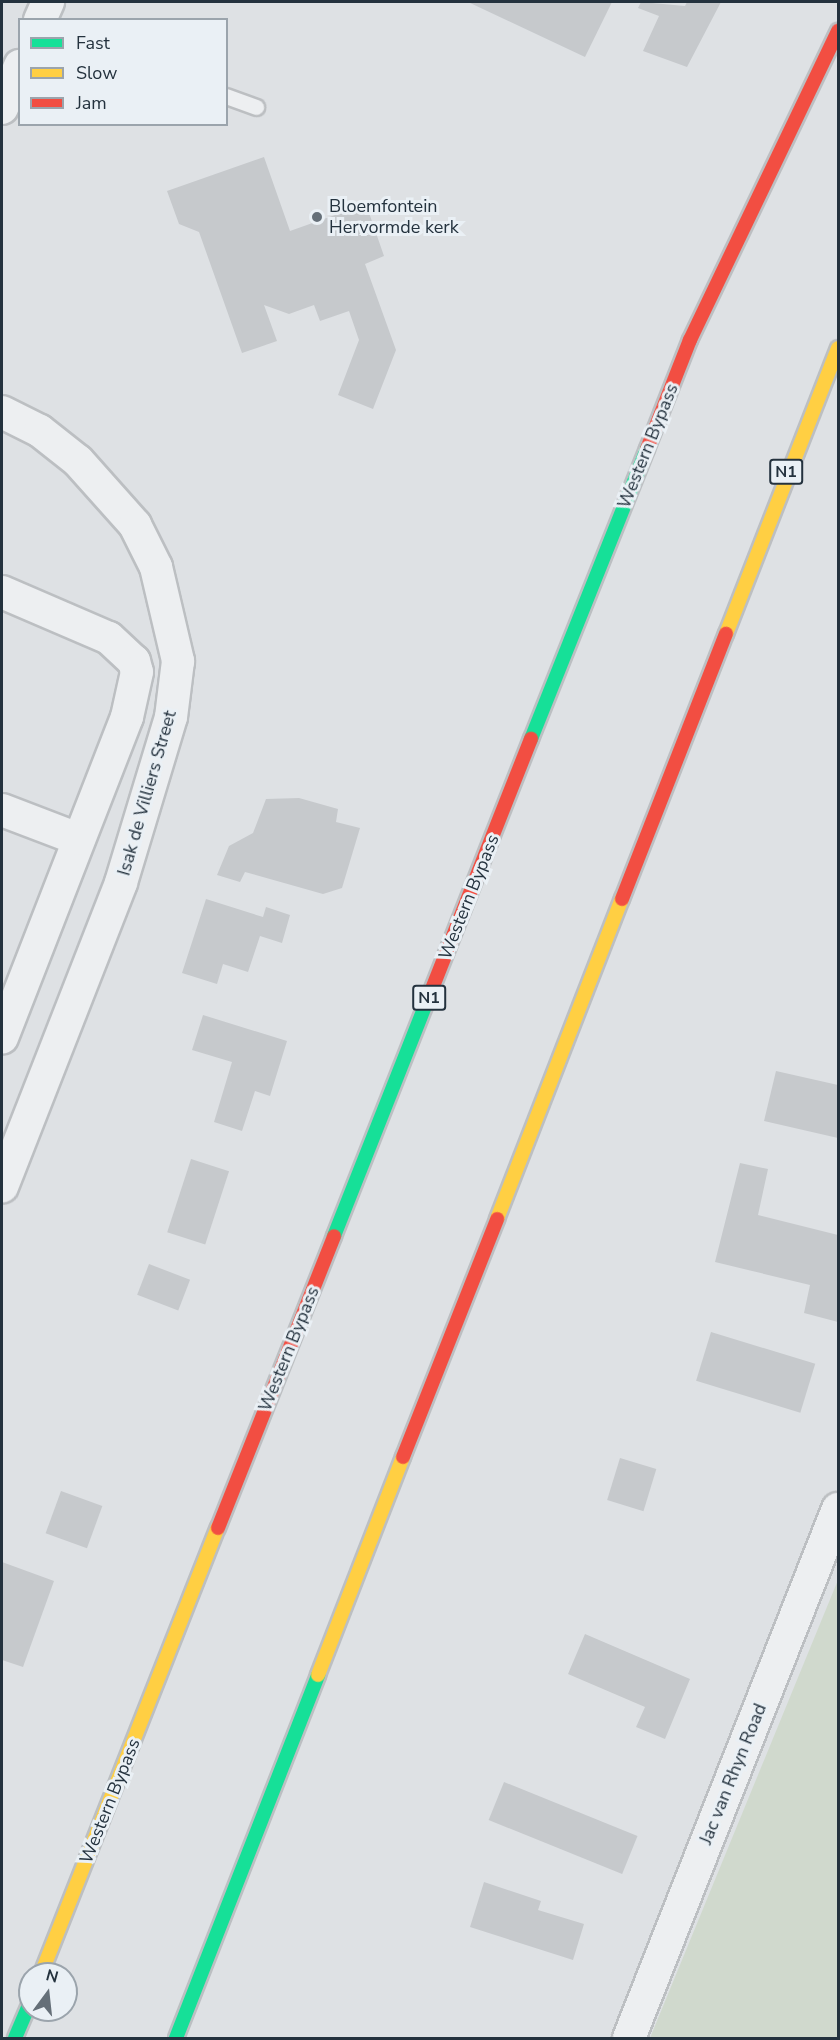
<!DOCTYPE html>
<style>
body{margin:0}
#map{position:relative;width:840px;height:2040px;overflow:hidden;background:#dee1e4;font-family:"Nunito Sans",sans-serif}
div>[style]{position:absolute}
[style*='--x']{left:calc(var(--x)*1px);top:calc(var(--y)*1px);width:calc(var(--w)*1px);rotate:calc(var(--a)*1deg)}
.green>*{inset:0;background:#d0d9cd}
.building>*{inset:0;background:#c6c9cc;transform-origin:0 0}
.roads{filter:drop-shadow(2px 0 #bcbfc2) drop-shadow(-2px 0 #bcbfc2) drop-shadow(0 2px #bcbfc2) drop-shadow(0 -2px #bcbfc2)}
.lane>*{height:15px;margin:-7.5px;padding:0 7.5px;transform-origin:7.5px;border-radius:7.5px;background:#edeff1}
.street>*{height:32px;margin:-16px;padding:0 16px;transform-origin:16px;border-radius:16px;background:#edeff1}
.fast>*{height:14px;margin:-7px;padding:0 7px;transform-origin:7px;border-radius:7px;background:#16e098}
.slow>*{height:14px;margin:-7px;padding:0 7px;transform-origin:7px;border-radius:7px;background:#ffcf43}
.jam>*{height:14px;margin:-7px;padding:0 7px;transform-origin:7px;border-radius:7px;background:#f24e42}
.dots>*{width:16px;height:16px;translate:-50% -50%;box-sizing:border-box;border:3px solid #eaf0f5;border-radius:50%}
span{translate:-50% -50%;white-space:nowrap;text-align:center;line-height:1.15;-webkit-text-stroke:6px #eaf0f5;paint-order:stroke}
.shield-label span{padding:2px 4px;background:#eaf0f5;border:2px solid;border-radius:4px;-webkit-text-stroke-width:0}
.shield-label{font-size:16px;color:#24323e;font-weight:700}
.poi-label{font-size:18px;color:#24323e}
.left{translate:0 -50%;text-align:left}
.street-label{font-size:18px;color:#24323e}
.frame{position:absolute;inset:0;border:3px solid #24323e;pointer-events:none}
.legend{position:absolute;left:18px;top:18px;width:210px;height:108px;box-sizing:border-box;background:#eaf0f5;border:2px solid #9ba4ac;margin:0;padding:8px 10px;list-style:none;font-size:18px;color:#24323e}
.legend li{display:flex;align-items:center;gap:12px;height:30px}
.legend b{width:30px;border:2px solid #9ba4ac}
.north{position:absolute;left:18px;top:1962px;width:60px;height:60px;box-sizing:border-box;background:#eaf0f5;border:2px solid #9ba4ac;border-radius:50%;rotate:15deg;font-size:16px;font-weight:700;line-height:24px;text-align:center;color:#24323e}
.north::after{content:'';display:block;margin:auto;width:21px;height:27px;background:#656f78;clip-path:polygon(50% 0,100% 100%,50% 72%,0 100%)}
</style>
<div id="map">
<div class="green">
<div style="clip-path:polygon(838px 1580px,838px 2038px,650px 2038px)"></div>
</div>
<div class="building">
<div style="clip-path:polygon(468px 2px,612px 2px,585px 57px)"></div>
<div style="clip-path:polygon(641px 2px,685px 6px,687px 2px,721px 2px,687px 67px,643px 51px,659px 16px,638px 8px)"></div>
<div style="clip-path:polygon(264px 157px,290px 231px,366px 204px,384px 256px,365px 264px,396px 350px,373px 409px,338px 395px,359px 340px,349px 311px,320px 321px,314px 305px,289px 314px,264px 305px,277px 341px,242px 353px,199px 232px,179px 224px,167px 191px)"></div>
<div style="clip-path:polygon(299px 798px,338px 809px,336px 822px,360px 828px,342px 888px,323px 894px,245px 872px,240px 882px,217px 875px,229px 846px,253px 833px,266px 799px)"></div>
<div style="clip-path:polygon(206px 899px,263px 917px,266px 907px,290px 915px,282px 943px,260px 936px,248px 972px,223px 964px,217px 984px,182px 973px)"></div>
<div style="clip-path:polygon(203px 1015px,287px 1041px,270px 1096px,255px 1091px,242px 1131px,214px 1122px,232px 1062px,192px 1050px)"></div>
<div style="clip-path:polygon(776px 1071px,838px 1085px,838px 1138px,764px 1121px)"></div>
<div style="left:191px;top:1159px;width:40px;height:77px;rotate:18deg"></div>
<div style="clip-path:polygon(740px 1163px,768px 1169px,758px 1215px,838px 1235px,838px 1322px,804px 1313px,810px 1285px,715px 1262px)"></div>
<div style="left:149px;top:1264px;width:44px;height:33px;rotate:21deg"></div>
<div style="left:711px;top:1332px;width:109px;height:51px;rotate:17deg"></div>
<div style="left:620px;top:1458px;width:38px;height:44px;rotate:17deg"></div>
<div style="left:61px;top:1491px;width:44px;height:45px;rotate:20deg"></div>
<div style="clip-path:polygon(2px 1562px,54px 1581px,23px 1667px,2px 1660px)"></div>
<div style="clip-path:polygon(585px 1634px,690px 1679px,665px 1739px,636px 1727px,645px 1707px,568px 1674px)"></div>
<div style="left:504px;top:1782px;width:144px;height:41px;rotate:22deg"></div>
<div style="clip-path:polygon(484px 1882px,541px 1901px,538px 1910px,584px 1924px,573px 1960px,470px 1927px)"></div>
</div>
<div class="roads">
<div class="lane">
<div style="--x:226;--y:96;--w:32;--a:20"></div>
</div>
<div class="street">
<div style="--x:40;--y:20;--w:20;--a:-66"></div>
<div style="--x:2;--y:108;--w:46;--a:-66.8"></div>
<div style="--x:2;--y:412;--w:42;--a:26.6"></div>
<div style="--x:40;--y:431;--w:48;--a:38.3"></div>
<div style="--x:78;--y:461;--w:86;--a:48.3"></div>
<div style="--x:135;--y:525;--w:47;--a:63.4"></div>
<div style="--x:156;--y:567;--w:97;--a:76.8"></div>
<div style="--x:178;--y:661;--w:56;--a:97.1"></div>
<div style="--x:171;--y:717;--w:173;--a:106.8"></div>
<div style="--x:121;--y:883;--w:326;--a:111.4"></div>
<div style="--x:2;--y:592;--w:116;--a:23.3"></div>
<div style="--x:109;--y:638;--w:34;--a:43"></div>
<div style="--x:134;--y:661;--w:11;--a:75"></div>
<div style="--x:137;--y:672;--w:46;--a:102.5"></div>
<div style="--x:127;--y:717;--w:344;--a:111.3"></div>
<div style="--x:2;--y:810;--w:81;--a:20.9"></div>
<div style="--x:629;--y:2038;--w:569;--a:-68.44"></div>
</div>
<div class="fast">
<div style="--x:531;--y:739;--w:312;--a:-68.2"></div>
<div style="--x:334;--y:1236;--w:255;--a:-68.4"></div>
<div style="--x:15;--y:2038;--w:39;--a:-67"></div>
<div style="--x:176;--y:2038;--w:390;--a:-68.6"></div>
</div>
<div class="slow">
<div style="--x:726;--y:634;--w:307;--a:-68.6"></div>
<div style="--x:497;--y:1219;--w:344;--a:-68.7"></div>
<div style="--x:318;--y:1675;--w:234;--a:-68.7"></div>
<div style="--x:41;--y:1974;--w:480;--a:-68.4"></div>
</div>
<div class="jam">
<div style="--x:647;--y:449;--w:117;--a:-68.5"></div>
<div style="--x:690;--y:340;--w:343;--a:-64.4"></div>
<div style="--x:622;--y:899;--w:285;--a:-68.6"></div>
<div style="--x:428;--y:999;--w:280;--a:-68.4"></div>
<div style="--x:403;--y:1457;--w:256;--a:-68.4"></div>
<div style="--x:218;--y:1528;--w:314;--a:-68.3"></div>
</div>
</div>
<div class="dots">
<div style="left:317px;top:217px;background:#656f78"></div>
</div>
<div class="shield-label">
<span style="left:786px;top:472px">N1</span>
<span style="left:429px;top:998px">N1</span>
</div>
<div class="poi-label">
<span class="left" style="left:329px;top:217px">Bloemfontein<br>Hervormde kerk</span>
</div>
<div class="street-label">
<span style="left:648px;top:446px;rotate:-68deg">Western Bypass</span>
<span style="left:147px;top:793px;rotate:-74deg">Isak de Villiers Street</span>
<span style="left:469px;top:897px;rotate:-68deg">Western Bypass</span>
<span style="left:289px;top:1349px;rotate:-68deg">Western Bypass</span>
<span style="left:733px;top:1774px;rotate:-68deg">Jac van Rhyn Road</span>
<span style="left:110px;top:1801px;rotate:-68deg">Western Bypass</span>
</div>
<div class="frame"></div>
<ul class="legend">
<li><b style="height:8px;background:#16e098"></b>Fast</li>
<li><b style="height:8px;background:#ffcf43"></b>Slow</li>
<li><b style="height:8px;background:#f24e42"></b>Jam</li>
</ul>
<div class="north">N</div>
</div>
